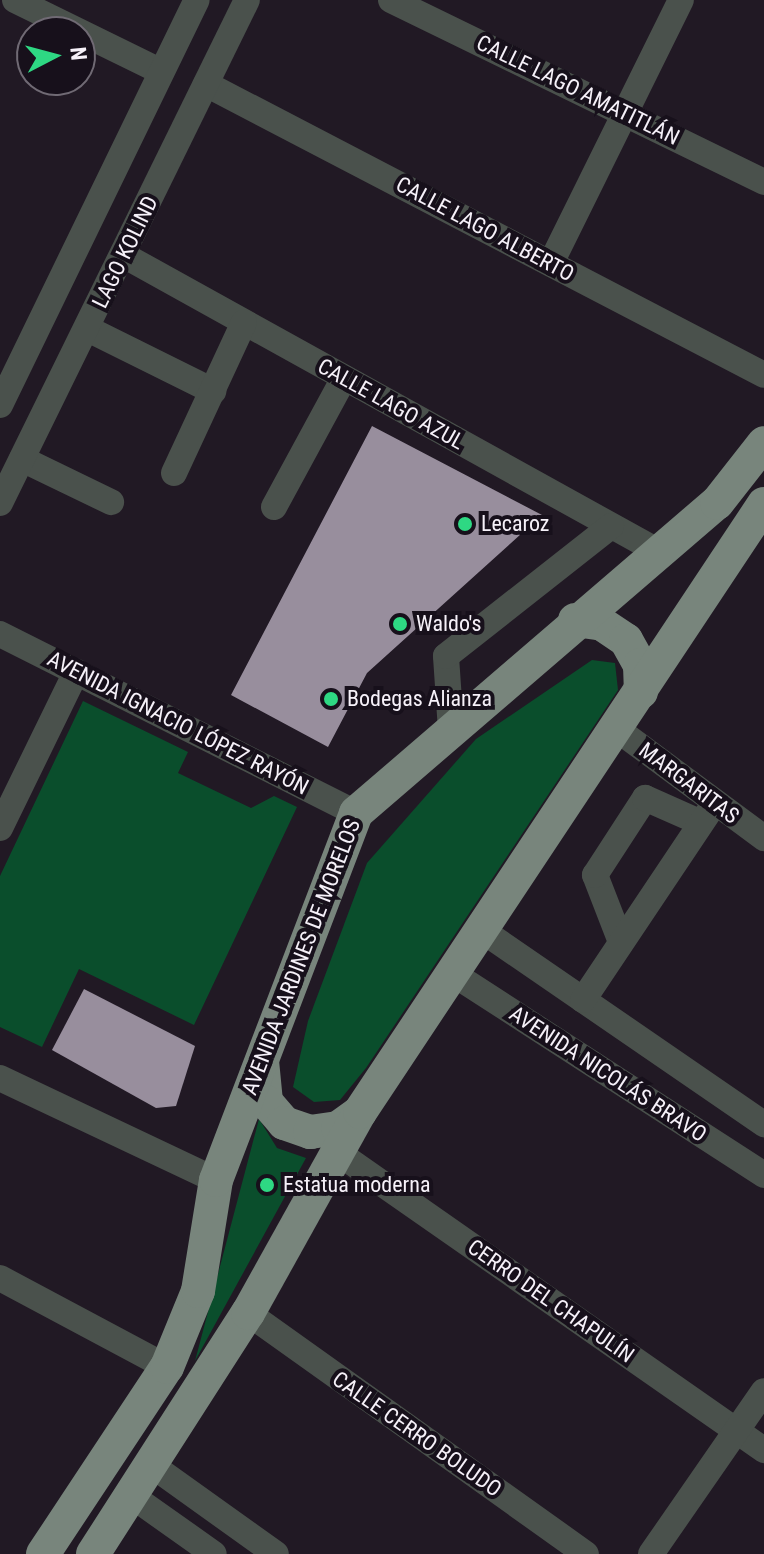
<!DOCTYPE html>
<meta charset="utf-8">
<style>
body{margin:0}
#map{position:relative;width:764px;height:1554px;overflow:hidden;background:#211924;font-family:"Roboto Condensed",sans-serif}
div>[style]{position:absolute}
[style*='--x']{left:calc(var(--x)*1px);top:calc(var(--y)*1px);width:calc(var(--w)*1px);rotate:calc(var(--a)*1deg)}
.green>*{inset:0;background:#0a4e2c}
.building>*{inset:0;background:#988e9d}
.minor>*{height:26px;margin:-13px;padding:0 13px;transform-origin:13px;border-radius:13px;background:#4a514c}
.major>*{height:34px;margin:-17px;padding:0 17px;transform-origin:17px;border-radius:17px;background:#78857c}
.dots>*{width:22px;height:22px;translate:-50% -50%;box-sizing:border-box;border:4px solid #17101b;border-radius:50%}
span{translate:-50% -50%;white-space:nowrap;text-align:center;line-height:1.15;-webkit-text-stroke:8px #17101b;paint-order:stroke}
.street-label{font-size:22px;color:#f6f1f9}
.poi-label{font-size:22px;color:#f6f1f9}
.left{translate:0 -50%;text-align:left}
.north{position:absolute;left:16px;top:16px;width:80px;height:80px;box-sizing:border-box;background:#17101b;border:2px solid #706a74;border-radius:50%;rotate:84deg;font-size:22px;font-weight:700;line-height:32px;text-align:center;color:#f6f1f9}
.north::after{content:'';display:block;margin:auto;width:28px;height:36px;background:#2ed883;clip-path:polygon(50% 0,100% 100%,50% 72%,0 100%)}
</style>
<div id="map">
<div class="green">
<div style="clip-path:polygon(592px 660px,615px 663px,618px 690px,366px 1068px,340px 1100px,314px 1102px,293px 1087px,308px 1021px,367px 863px,476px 739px)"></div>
<div style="clip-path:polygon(83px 701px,188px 752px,178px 773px,251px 808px,274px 796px,297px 807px,194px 1025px,79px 969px,42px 1047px,0 1027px,0 876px)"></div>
<div style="clip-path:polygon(259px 1119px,277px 1148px,306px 1158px,195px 1361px)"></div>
</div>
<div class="building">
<div style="clip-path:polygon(372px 426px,542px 515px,367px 673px,328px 747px,231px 695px)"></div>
<div style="clip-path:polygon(84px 989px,195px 1046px,176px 1106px,156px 1108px,52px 1050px)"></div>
</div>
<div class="minor">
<div style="--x:15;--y:0;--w:161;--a:26.1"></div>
<div style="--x:391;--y:0;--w:415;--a:26"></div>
<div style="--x:206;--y:84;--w:629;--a:27.54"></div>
<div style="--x:125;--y:256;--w:611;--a:29"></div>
<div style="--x:551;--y:263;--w:293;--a:-63.7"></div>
<div style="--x:88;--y:329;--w:140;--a:26.4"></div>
<div style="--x:0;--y:405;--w:450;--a:-64.1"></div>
<div style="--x:22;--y:459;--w:99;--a:25.8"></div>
<div style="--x:174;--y:473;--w:166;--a:-65.1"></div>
<div style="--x:0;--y:503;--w:560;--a:-63.85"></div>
<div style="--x:274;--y:507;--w:147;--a:-61.5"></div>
<div style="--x:0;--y:634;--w:398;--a:26.7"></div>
<div style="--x:614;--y:727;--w:187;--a:36.5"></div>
<div style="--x:451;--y:730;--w:74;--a:-93.9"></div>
<div style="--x:446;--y:656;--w:210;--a:-38.2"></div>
<div style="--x:0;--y:828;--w:174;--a:-64"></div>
<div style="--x:480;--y:929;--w:345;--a:34.5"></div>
<div style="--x:621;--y:942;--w:72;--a:-111.2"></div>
<div style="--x:595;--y:875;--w:92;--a:-57"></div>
<div style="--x:645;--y:798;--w:59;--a:24"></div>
<div style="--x:452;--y:973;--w:372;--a:32.9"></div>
<div style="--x:583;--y:1000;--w:237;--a:-56.2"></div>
<div style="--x:0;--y:1078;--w:239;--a:25.3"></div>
<div style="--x:337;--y:1152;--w:521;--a:34.91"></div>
<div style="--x:0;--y:1278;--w:189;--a:28.1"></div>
<div style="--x:248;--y:1313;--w:415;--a:35.5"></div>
<div style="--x:153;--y:1466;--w:151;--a:35.6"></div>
<div style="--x:132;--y:1496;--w:100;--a:35.3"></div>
<div style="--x:651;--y:1554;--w:198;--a:-55.3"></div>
</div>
<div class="major">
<div style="--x:575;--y:620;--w:27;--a:8"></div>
<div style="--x:602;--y:624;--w:29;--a:34"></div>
<div style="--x:626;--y:640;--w:29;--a:61"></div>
<div style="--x:640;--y:665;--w:27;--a:88"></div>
<div style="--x:262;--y:1061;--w:41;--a:84.4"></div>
<div style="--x:266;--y:1102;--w:28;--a:49"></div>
<div style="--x:284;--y:1123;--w:28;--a:19"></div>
<div style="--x:310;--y:1132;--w:28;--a:-8"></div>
<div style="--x:338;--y:1128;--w:27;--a:-36"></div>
<div style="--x:43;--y:1554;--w:224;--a:-56.5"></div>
<div style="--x:167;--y:1367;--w:82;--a:-67.8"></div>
<div style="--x:198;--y:1291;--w:112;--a:-80.8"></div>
<div style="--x:216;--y:1180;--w:393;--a:-69.1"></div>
<div style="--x:356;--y:813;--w:476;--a:-40.7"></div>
<div style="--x:717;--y:503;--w:76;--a:-51.9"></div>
<div style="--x:93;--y:1554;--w:287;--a:-57.3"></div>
<div style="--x:248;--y:1313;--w:230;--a:-60.9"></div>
<div style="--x:360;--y:1112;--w:730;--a:-56.4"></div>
</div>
<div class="dots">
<div style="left:465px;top:524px;background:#2ed883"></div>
<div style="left:400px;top:624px;background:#2ed883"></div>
<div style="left:331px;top:699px;background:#2ed883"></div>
<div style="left:267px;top:1185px;background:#2ed883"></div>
</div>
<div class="street-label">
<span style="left:578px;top:90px;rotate:26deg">CALLE LAGO AMATITLÁN</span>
<span style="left:485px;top:229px;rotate:28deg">CALLE LAGO ALBERTO</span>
<span style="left:125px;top:252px;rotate:-64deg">LAGO KOLIND</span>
<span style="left:391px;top:404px;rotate:29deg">CALLE LAGO AZUL</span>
<span style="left:178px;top:723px;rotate:27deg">AVENIDA IGNACIO LÓPEZ RAYÓN</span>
<span style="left:689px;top:783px;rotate:37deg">MARGARITAS</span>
<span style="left:301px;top:957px;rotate:-69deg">AVENIDA JARDINES DE MORELOS</span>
<span style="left:608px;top:1074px;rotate:33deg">AVENIDA NICOLÁS BRAVO</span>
<span style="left:551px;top:1301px;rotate:35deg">CERRO DEL CHAPULÍN</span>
<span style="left:417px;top:1434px;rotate:35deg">CALLE CERRO BOLUDO</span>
</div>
<div class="poi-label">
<span class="left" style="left:481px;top:524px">Lecaroz</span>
<span class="left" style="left:416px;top:624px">Waldo's</span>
<span class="left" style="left:347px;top:699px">Bodegas Alianza</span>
<span class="left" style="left:283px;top:1185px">Estatua moderna</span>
</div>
<div class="north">N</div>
</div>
